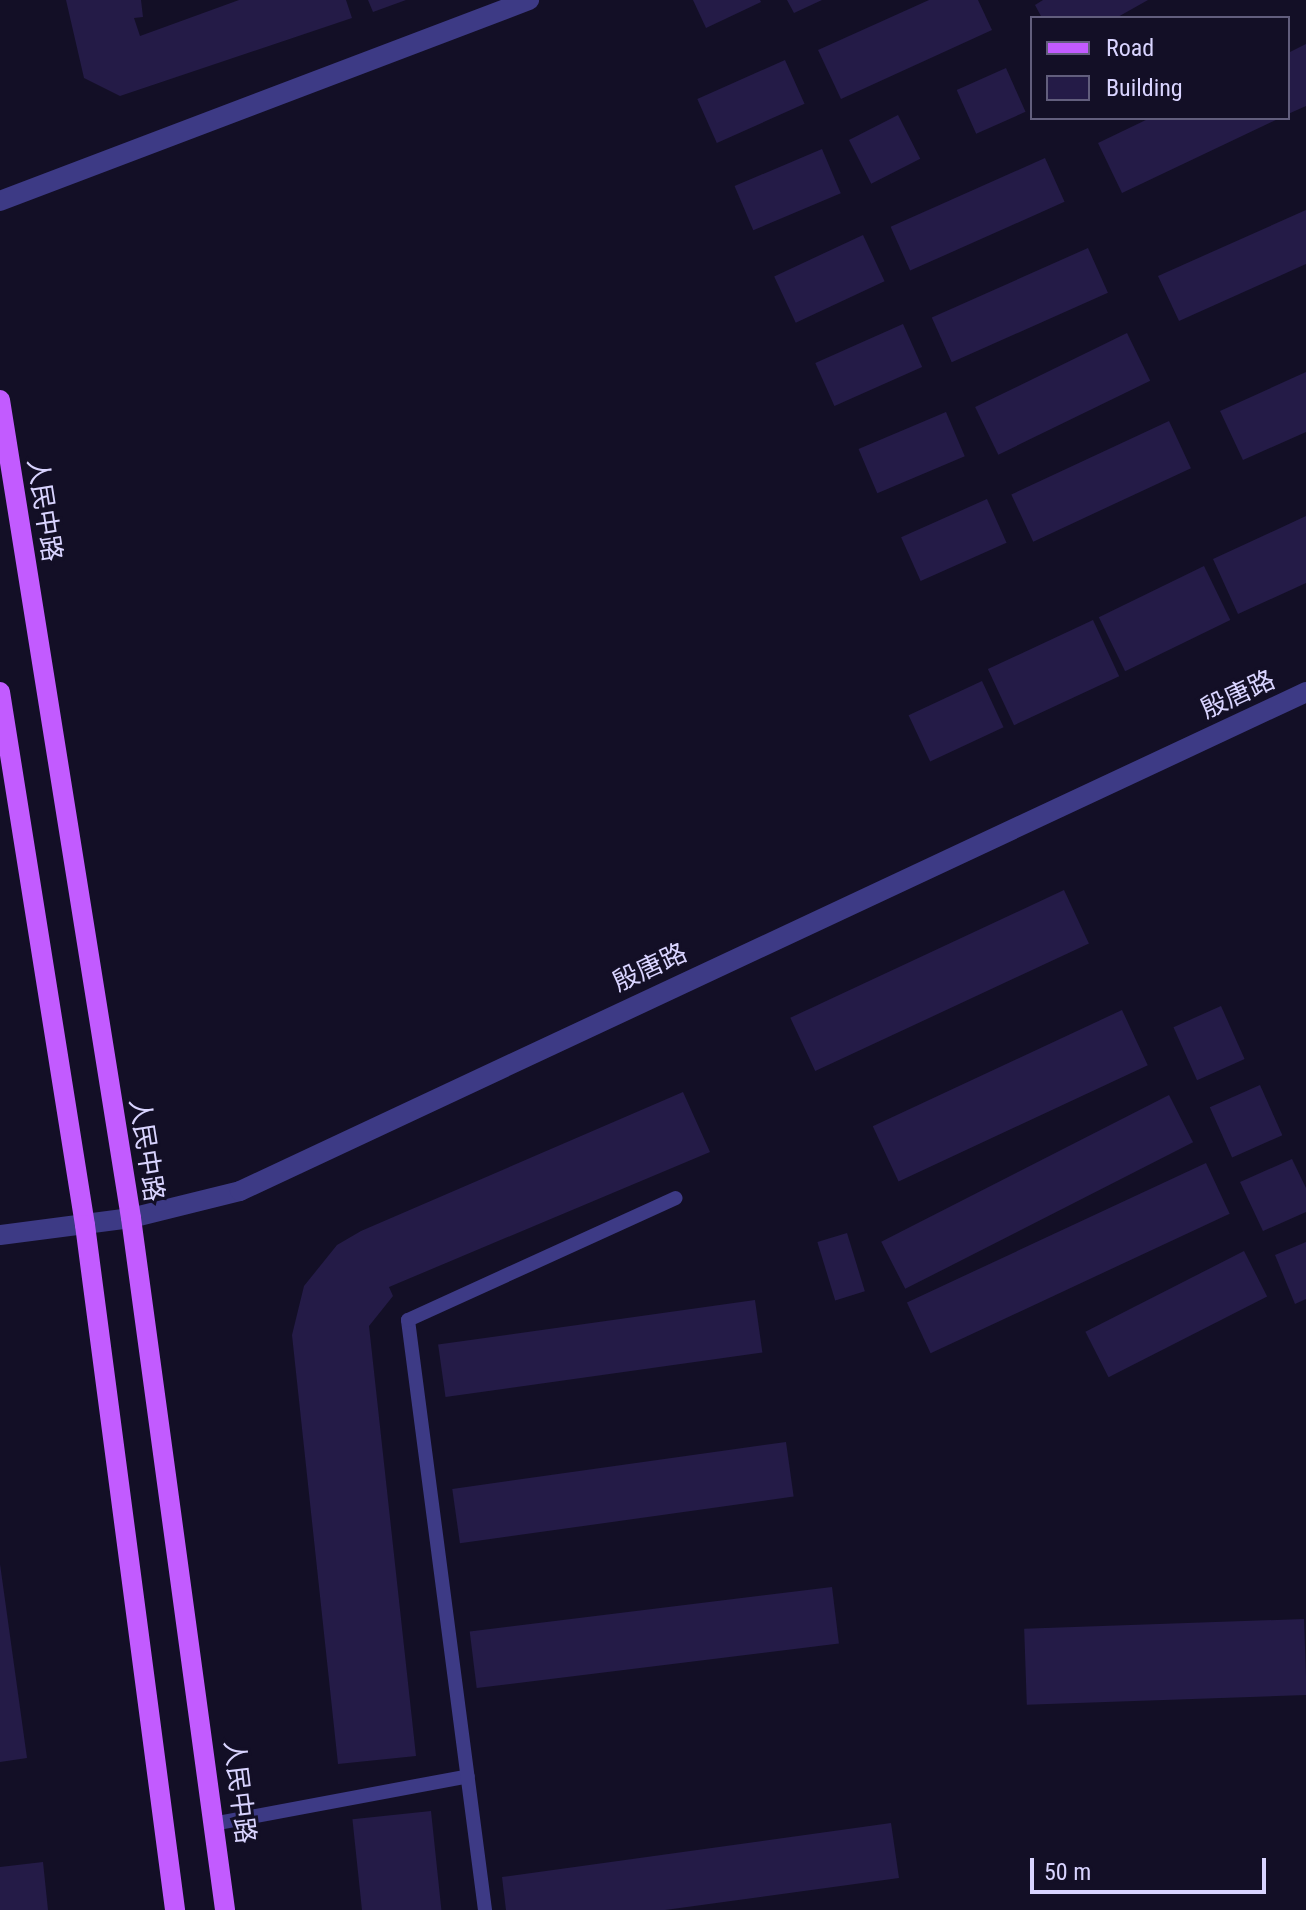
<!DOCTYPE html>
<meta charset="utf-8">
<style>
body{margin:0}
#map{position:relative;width:1306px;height:1910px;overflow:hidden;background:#130f26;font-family:"Roboto Condensed","Noto Sans SC",sans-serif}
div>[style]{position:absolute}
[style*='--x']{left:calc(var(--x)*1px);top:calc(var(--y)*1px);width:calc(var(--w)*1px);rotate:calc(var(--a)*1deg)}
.building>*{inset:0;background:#241b47;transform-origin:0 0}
.service>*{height:14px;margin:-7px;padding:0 7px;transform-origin:7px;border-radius:7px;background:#3d3a85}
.minor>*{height:20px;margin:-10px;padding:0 10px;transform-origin:10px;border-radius:10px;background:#3d3a85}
.tertiary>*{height:20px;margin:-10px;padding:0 10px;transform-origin:10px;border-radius:10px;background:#3d3a85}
.primary>*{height:20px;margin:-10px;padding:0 10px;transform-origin:10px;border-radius:10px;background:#c25bff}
span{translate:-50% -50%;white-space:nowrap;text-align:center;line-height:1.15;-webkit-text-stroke:6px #130f26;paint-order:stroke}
.street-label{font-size:26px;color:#d9d4ff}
.legend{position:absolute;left:1030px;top:16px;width:260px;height:104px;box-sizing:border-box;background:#130f26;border:2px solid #625e7d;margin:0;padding:10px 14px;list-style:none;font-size:24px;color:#d9d4ff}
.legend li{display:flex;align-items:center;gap:16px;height:40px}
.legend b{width:40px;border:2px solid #625e7d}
.scale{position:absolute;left:1030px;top:1858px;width:236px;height:36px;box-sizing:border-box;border:4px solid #d9d4ff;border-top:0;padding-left:10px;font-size:24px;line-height:28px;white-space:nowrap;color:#d9d4ff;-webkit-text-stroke:6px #130f26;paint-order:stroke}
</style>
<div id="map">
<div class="building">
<div style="clip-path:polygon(66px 0,141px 0,143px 17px,134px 18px,140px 36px,239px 0,346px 0,352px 18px,120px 96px,84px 78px)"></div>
<div style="clip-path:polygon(368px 0,406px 0,373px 12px)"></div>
<div style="clip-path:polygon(693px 0,760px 0,761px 2px,706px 28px)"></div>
<div style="clip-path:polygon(787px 0,822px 0,794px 13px)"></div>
<div style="clip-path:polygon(929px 0,978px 0,992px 30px,841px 99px,818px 50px)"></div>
<div style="clip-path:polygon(1043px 0,1148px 0,1116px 18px,1042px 18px,1035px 5px)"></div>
<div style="clip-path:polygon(1306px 44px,1306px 106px,1288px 114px,1288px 53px)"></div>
<div style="left:785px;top:60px;width:48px;height:96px;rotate:66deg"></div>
<div style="left:1006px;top:68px;width:48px;height:54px;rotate:66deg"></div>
<div style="left:898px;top:115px;width:49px;height:55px;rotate:63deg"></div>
<div style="clip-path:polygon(1150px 118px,1280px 118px,1122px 193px,1098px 143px)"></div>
<div style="left:822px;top:149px;width:48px;height:95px;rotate:67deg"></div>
<div style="left:1045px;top:158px;width:48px;height:169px;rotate:66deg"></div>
<div style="clip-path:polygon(1306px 210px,1306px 264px,1179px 321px,1158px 276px)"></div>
<div style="left:863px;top:235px;width:51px;height:98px;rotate:65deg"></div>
<div style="left:1088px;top:248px;width:49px;height:171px;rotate:66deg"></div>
<div style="left:903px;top:324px;width:47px;height:96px;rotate:66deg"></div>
<div style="left:1127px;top:333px;width:53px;height:169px;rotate:64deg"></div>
<div style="clip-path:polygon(1306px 372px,1306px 432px,1243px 460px,1220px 411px)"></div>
<div style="left:946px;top:412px;width:48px;height:95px;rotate:67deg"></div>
<div style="left:1169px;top:421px;width:52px;height:174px;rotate:65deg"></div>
<div style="left:987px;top:499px;width:48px;height:94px;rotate:66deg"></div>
<div style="clip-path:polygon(1306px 516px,1306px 583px,1238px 614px,1213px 559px)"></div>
<div style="left:1204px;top:566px;width:60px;height:117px;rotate:64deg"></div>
<div style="left:1093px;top:620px;width:62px;height:116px;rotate:65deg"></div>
<div style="left:982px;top:681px;width:51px;height:81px;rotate:65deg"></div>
<div style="left:1064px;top:890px;width:59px;height:302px;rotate:65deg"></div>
<div style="left:1221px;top:1006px;width:58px;height:52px;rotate:66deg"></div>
<div style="left:1122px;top:1010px;width:61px;height:275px;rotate:65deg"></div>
<div style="left:1260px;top:1085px;width:55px;height:55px;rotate:66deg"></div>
<div style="clip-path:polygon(683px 1092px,710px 1152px,389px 1287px,393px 1296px,369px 1326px,416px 1756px,338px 1764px,292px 1335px,304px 1286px,337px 1245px,361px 1231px)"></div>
<div style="left:1169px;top:1095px;width:53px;height:323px;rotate:63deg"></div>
<div style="clip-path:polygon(1292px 1159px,1306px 1188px,1306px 1212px,1263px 1231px,1240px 1182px)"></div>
<div style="left:1206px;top:1163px;width:56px;height:330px;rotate:65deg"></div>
<div style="left:847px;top:1233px;width:61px;height:31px;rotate:73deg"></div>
<div style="clip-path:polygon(1306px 1242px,1306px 1299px,1295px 1304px,1275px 1255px)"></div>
<div style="left:1244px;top:1251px;width:51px;height:178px;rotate:63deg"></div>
<div style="left:755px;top:1300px;width:53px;height:320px;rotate:82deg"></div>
<div style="left:786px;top:1442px;width:55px;height:337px;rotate:82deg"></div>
<div style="clip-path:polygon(0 1564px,27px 1758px,0 1762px)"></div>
<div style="left:832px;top:1587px;width:57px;height:365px;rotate:83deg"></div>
<div style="left:1304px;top:1619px;width:76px;height:280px;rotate:88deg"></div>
<div style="left:431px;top:1811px;width:100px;height:79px;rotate:84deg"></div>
<div style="clip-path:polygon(891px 1823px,899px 1878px,665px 1910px,506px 1910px,502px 1877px)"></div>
<div style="clip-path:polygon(43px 1862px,48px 1910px,0 1910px,0 1867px)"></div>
</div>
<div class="service">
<div style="--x:218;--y:1823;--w:254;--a:-10.6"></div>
<div style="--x:485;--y:1910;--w:595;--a:-97.44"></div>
<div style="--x:408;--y:1320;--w:294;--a:-24.5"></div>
</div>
<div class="minor">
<div style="--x:0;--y:201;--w:566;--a:-20.8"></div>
</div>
<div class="tertiary">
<div style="--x:0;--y:1235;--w:132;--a:-7.4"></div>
<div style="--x:131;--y:1218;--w:112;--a:-13.9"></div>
<div style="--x:240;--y:1191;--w:1177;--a:-25.08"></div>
</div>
<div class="primary">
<div style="--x:0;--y:400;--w:828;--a:80.9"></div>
<div style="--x:131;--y:1218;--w:698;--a:82.26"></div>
<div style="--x:0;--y:692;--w:540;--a:80.94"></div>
<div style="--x:85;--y:1225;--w:691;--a:82.51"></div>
</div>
<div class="street-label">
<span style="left:44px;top:510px;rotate:81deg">人民中路</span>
<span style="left:1238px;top:695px;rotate:-25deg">殷唐路</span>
<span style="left:650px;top:968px;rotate:-25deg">殷唐路</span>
<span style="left:146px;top:1150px;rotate:81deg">人民中路</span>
<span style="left:239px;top:1792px;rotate:83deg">人民中路</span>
</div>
<ul class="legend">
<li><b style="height:10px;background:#c25bff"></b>Road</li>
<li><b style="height:22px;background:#241b47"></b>Building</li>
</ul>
<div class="scale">50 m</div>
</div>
